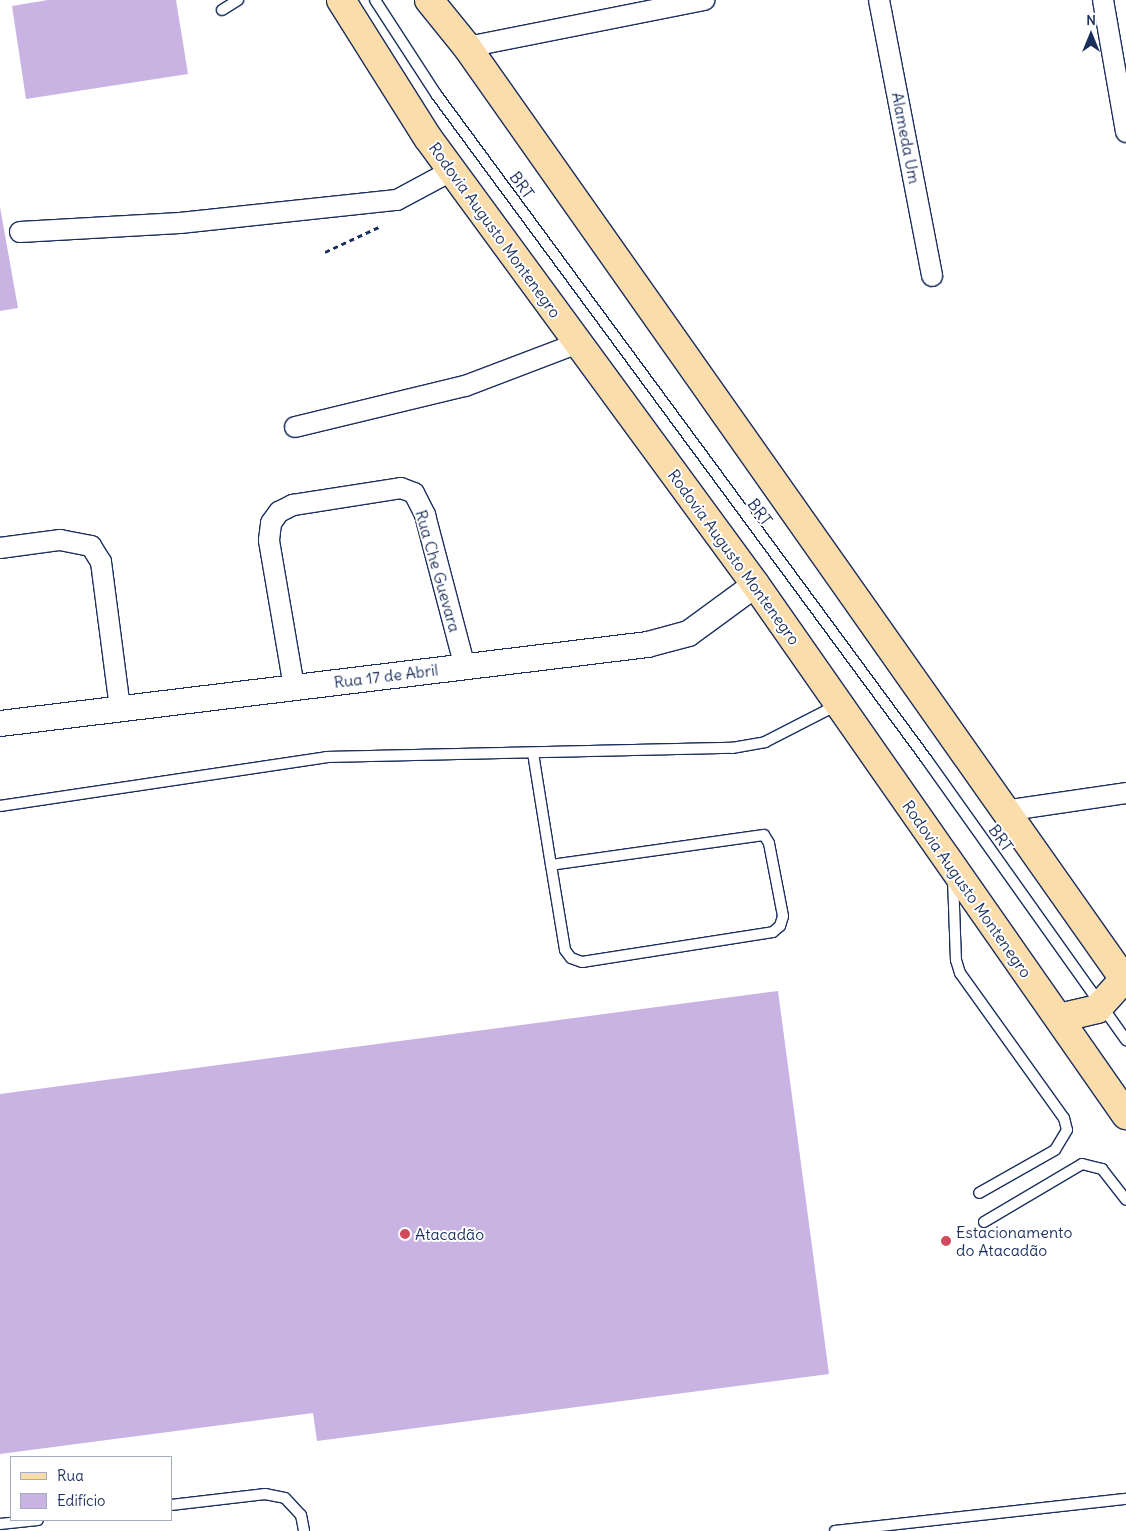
<!DOCTYPE html>
<meta charset="utf-8">
<style>
body{margin:0}
#map{position:relative;width:1126px;height:1531px;overflow:hidden;background:#fff;font-family:Delius,sans-serif}
div>[style]{position:absolute}
[style*='--x']{left:calc(var(--x)*1px);top:calc(var(--y)*1px);width:calc(var(--w)*1px);rotate:calc(var(--a)*1deg)}
.building>*{inset:0;background:#c8b3e3}
.path>*{height:3px;margin-top:-1.5px;transform-origin:0;background:repeating-linear-gradient(90deg,#1b2f5e 0 5px,transparent 0 9px)}
.roads{filter:drop-shadow(1px 0 #1b2f5e) drop-shadow(-1px 0 #1b2f5e) drop-shadow(0 1px #1b2f5e) drop-shadow(0 -1px #1b2f5e)}
.service>*{height:10px;margin:-5px;padding:0 5px;transform-origin:5px;border-radius:5px;background:#fff}
.minor>*{height:20px;margin:-10px;padding:0 10px;transform-origin:10px;border-radius:10px;background:#fff}
.tertiary>*{height:25px;margin:-12.5px;padding:0 12.5px;transform-origin:12.5px;border-radius:12.5px;background:#fff}
.primary>*{height:28px;margin:-14px;padding:0 14px;transform-origin:14px;border-radius:14px;background:#faddab}
.dots>*{width:14px;height:14px;translate:-50% -50%;box-sizing:border-box;border:2px solid #fff;border-radius:50%}
span{translate:-50% -50%;white-space:nowrap;text-align:center;line-height:1.15;-webkit-text-stroke:4px #fff;paint-order:stroke}
.street-label{font-size:16px;color:#1b2f5e}
.poi-label{font-size:16px;color:#1b2f5e}
.left{translate:0 -50%;text-align:left}
.legend{position:absolute;left:10px;top:1456px;width:162px;height:65px;box-sizing:border-box;background:#fff;border:1px solid #a4acbf;margin:0;padding:6px 9px;list-style:none;font-size:15px;color:#1b2f5e}
.legend li{display:flex;align-items:center;gap:10px;height:25px}
.legend b{width:25px;border:1px solid #a4acbf}
.north{position:absolute;left:1066px;top:10px;width:50px;height:50px;-webkit-text-stroke:4px #fff;paint-order:stroke;rotate:0deg;font-size:14px;font-weight:700;line-height:20px;text-align:center;color:#1b2f5e}
.north::after{content:'';display:block;margin:auto;width:18px;height:22px;background:#1b2f5e;clip-path:polygon(50% 0,100% 100%,50% 72%,0 100%)}
</style>
<div id="map">
<div class="building">
<div style="clip-path:polygon(48px 0,176px 0,188px 74px,26px 99px,12px 6px)"></div>
<div style="clip-path:polygon(0 207px,18px 308px,0 311px)"></div>
<div style="clip-path:polygon(778px 991px,829px 1374px,317px 1441px,313px 1413px,0 1454px,0 1094px)"></div>
</div>
<div class="path">
<div style="--x:325;--y:252;--w:62;--a:-24.9"></div>
</div>
<div class="roads">
<div class="service">
<div style="--x:375;--y:0;--w:112;--a:57"></div>
<div style="--x:436;--y:94;--w:827;--a:53.6"></div>
<div style="--x:927;--y:760;--w:344;--a:54.6"></div>
<div style="--x:222;--y:10;--w:19;--a:-32"></div>
<div style="--x:533;--y:753;--w:113;--a:80.9"></div>
<div style="--x:551;--y:865;--w:86;--a:80.6"></div>
<div style="--x:565;--y:950;--w:10;--a:53"></div>
<div style="--x:571;--y:958;--w:12;--a:20"></div>
<div style="--x:582;--y:962;--w:193;--a:-8.9"></div>
<div style="--x:773;--y:932;--w:9;--a:-41"></div>
<div style="--x:780;--y:926;--w:10;--a:-73"></div>
<div style="--x:783;--y:916;--w:74;--a:-100.9"></div>
<div style="--x:769;--y:843;--w:9;--a:-122"></div>
<div style="--x:764;--y:835;--w:215;--a:172"></div>
<div style="--x:0;--y:806;--w:330;--a:-8.5"></div>
<div style="--x:326;--y:757;--w:406;--a:-1.3"></div>
<div style="--x:732;--y:748;--w:34;--a:-10"></div>
<div style="--x:765;--y:742;--w:81;--a:-27.2"></div>
<div style="--x:953;--y:879;--w:81;--a:87.9"></div>
<div style="--x:956;--y:960;--w:14;--a:73"></div>
<div style="--x:960;--y:973;--w:178;--a:54.4"></div>
<div style="--x:1064;--y:1118;--w:12;--a:76"></div>
<div style="--x:1067;--y:1130;--w:23;--a:121"></div>
<div style="--x:1055;--y:1150;--w:87;--a:150.5"></div>
<div style="--x:984;--y:1222;--w:114;--a:-30.6"></div>
<div style="--x:1082;--y:1164;--w:21;--a:14"></div>
<div style="--x:1102;--y:1169;--w:39;--a:52"></div>
<div style="--x:171;--y:1505;--w:95;--a:-6.7"></div>
<div style="--x:265;--y:1494;--w:20;--a:11"></div>
<div style="--x:285;--y:1498;--w:23;--a:47"></div>
<div style="--x:301;--y:1515;--w:16;--a:79"></div>
<div style="--x:0;--y:1524;--w:38;--a:-6"></div>
<div style="--x:835;--y:1531;--w:293;--a:-6.3"></div>
</div>
<div class="minor">
<div style="--x:879;--y:0;--w:281;--a:79.1"></div>
<div style="--x:1103;--y:0;--w:134;--a:80.1"></div>
<div style="--x:467;--y:47;--w:242;--a:-11.2"></div>
<div style="--x:20;--y:232;--w:160;--a:-3.2"></div>
<div style="--x:180;--y:223;--w:218;--a:-6.1"></div>
<div style="--x:397;--y:200;--w:61;--a:-28.2"></div>
<div style="--x:295;--y:427;--w:175;--a:-13.6"></div>
<div style="--x:465;--y:386;--w:121;--a:-20.8"></div>
<div style="--x:0;--y:548;--w:61;--a:-7.6"></div>
<div style="--x:60;--y:540;--w:32;--a:11"></div>
<div style="--x:91;--y:546;--w:19;--a:58"></div>
<div style="--x:101;--y:562;--w:147;--a:82.6"></div>
<div style="--x:294;--y:687;--w:149;--a:-99.7"></div>
<div style="--x:269;--y:540;--w:17;--a:-83"></div>
<div style="--x:271;--y:523;--w:14;--a:-54"></div>
<div style="--x:279;--y:512;--w:16;--a:-27"></div>
<div style="--x:293;--y:505;--w:109;--a:-8.9"></div>
<div style="--x:401;--y:488;--w:14;--a:21"></div>
<div style="--x:414;--y:493;--w:25;--a:63"></div>
<div style="--x:425;--y:515;--w:157;--a:75.3"></div>
<div style="--x:1004;--y:811;--w:123;--a:-8.4"></div>
</div>
<div class="tertiary">
<div style="--x:0;--y:723;--w:652;--a:-6.96"></div>
<div style="--x:647;--y:644;--w:42;--a:-15"></div>
<div style="--x:688;--y:633;--w:83;--a:-36.2"></div>
</div>
<div class="primary">
<div style="--x:341;--y:0;--w:163;--a:57.8"></div>
<div style="--x:428;--y:138;--w:553;--a:53.75"></div>
<div style="--x:755;--y:584;--w:648;--a:55.06"></div>
<div style="--x:429;--y:0;--w:60;--a:51"></div>
<div style="--x:467;--y:47;--w:1144;--a:54.82"></div>
<div style="--x:1059;--y:1018;--w:39;--a:-13"></div>
<div style="--x:1097;--y:1009;--w:40;--a:-48"></div>
</div>
</div>
<div class="dots">
<div style="left:405px;top:1234px;background:#d1495b"></div>
<div style="left:946px;top:1241px;background:#d1495b"></div>
</div>
<div class="street-label">
<span style="left:906px;top:138px;rotate:79deg">Alameda Um</span>
<span style="left:522px;top:185px;rotate:54deg">BRT</span>
<span style="left:495px;top:230px;rotate:54deg">Rodovia Augusto Montenegro</span>
<span style="left:760px;top:512px;rotate:53deg">BRT</span>
<span style="left:734px;top:557px;rotate:54deg">Rodovia Augusto Montenegro</span>
<span style="left:438px;top:571px;rotate:74deg">Rua Che Guevara</span>
<span style="left:386px;top:676px;rotate:-7deg">Rua 17 de Abril</span>
<span style="left:1001px;top:838px;rotate:54deg">BRT</span>
<span style="left:967px;top:889px;rotate:55deg">Rodovia Augusto Montenegro</span>
</div>
<div class="poi-label">
<span class="left" style="left:956px;top:1241px">Estacionamento<br>do Atacadão</span>
<span class="left" style="left:415px;top:1234px">Atacadão</span>
</div>
<ul class="legend">
<li><b style="height:6px;background:#faddab"></b>Rua</li>
<li><b style="height:14px;background:#c8b3e3"></b>Edifício</li>
</ul>
<div class="north">N</div>
</div>
